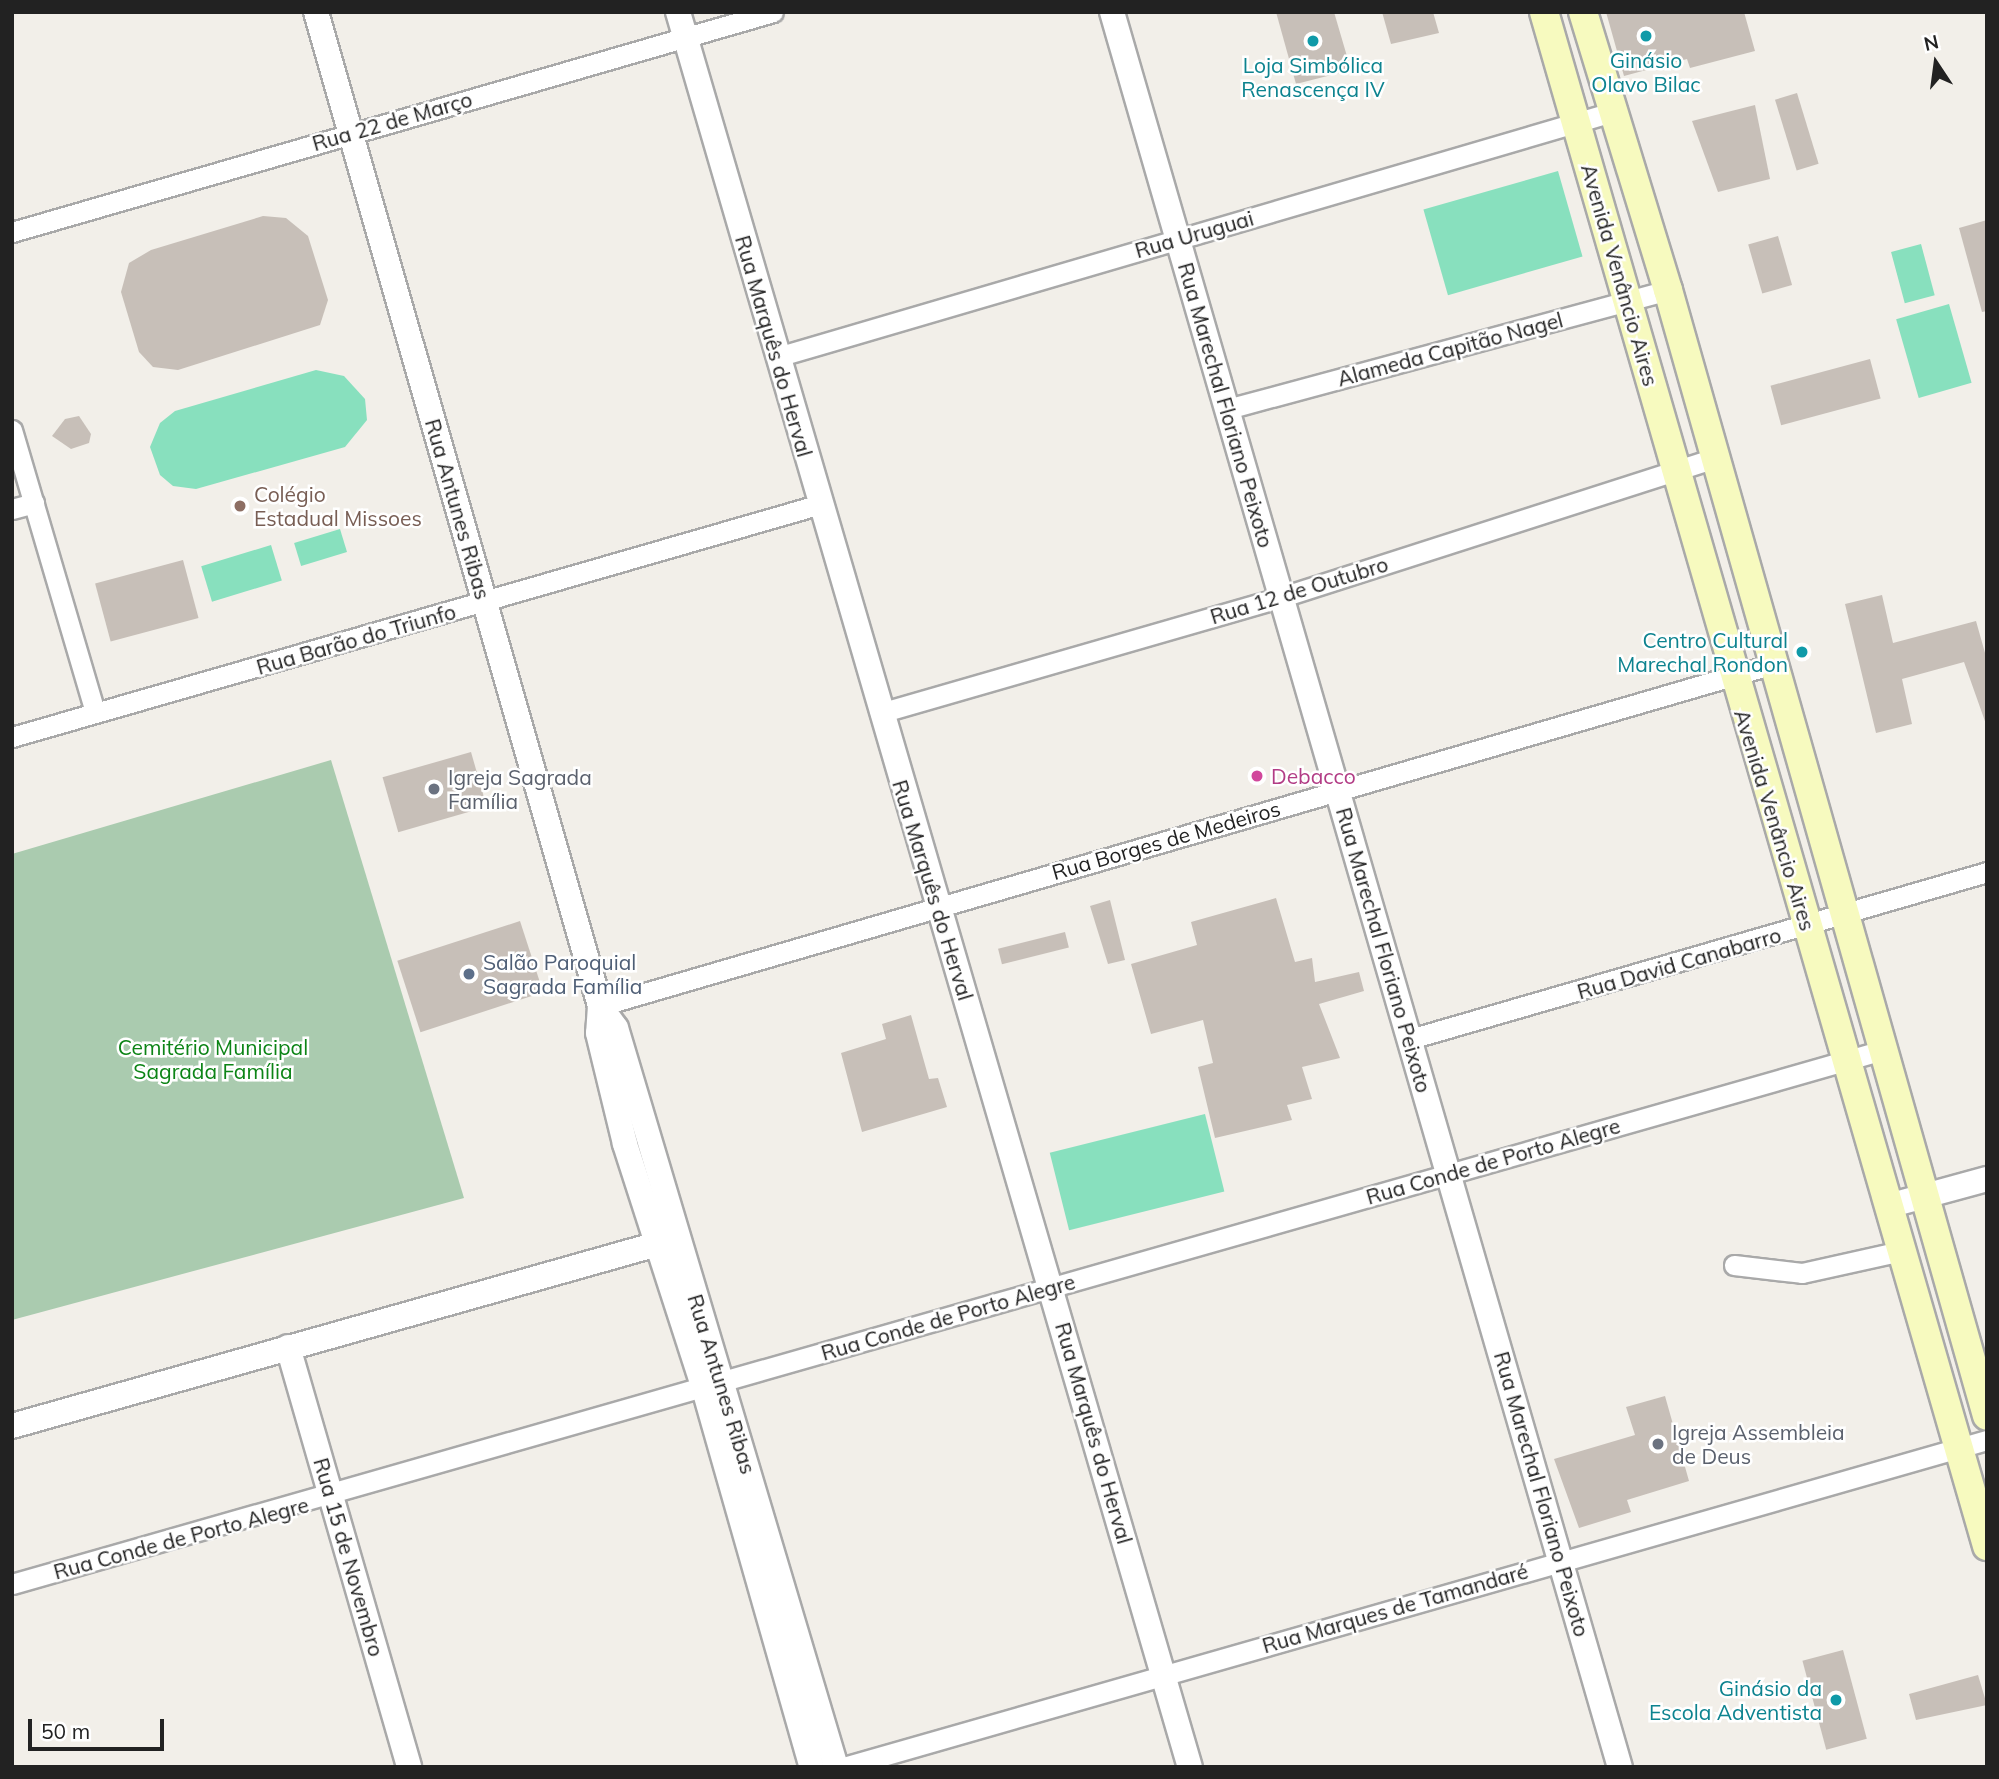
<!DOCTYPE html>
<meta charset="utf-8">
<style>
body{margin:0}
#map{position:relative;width:1999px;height:1779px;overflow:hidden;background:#f2efe9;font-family:Mulish,sans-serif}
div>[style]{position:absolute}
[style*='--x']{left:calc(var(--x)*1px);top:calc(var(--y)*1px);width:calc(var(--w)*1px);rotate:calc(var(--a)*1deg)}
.cemetery>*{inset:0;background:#aacbaf}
.pitch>*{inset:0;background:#88e0be;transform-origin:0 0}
.building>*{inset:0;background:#c7bfb8;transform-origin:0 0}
.roads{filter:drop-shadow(2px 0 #a9a9a9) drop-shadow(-2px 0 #a9a9a9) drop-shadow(0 2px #a9a9a9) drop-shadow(0 -2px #a9a9a9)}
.minor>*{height:19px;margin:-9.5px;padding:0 9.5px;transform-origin:9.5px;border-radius:9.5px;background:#fff}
.tertiary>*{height:24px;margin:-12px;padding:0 12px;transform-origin:12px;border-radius:12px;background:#fff}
.secondary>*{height:28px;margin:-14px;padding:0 14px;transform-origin:14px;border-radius:14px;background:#f7fabf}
.dots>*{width:19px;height:19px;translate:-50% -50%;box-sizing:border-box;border:4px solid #fff;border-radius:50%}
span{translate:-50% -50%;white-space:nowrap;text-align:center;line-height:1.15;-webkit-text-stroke:5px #fff;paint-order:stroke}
.culture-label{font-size:21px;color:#0d838f}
.right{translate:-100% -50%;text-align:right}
.street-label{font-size:21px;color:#222}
.education-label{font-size:21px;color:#785e54}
.left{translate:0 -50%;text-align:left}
.hotel-label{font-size:21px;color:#b23c85}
.worship-label{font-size:21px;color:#5b616d}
.service-label{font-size:21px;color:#4e5e75}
.park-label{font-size:21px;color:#0c8416}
.frame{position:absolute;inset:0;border:14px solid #222;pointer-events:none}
.north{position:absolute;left:1901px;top:28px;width:70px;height:70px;-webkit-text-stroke:5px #fff;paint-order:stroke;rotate:347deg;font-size:19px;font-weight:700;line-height:28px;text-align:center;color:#222}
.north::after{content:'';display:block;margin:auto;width:24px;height:32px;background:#222;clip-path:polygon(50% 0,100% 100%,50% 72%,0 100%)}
.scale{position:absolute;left:28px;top:1719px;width:136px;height:32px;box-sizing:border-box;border:4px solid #222;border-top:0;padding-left:9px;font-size:21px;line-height:24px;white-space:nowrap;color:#222;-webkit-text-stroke:5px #fff;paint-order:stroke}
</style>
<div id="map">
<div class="cemetery">
<div style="clip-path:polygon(331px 760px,464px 1198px,12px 1320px,12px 854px)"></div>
</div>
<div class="pitch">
<div style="left:1558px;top:171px;width:89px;height:140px;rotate:74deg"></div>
<div style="left:1921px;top:244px;width:53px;height:31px;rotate:75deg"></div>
<div style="left:1949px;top:304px;width:82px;height:55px;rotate:74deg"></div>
<div style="clip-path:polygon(316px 370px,344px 376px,365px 399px,367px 420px,345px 447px,196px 489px,173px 486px,160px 475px,150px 447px,160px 423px,175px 411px)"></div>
<div style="left:340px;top:529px;width:24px;height:48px;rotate:73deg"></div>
<div style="left:271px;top:545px;width:37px;height:73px;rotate:73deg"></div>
<div style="left:1205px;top:1114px;width:80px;height:160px;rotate:76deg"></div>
</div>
<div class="building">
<div style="clip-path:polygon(1276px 12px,1334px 12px,1351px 70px,1296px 84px)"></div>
<div style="clip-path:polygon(1382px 12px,1433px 12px,1439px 33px,1391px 44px)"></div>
<div style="clip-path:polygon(1606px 12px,1744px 12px,1755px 51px,1690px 68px,1687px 59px,1624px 76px)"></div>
<div style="left:1797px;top:93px;width:74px;height:23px;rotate:73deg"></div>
<div style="clip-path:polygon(1755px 105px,1770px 179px,1718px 192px,1692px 121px)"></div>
<div style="clip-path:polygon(263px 216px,286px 218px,308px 236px,328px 300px,320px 325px,178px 370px,153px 367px,139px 352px,121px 292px,129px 263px,151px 250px)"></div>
<div style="clip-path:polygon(1987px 220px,1987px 311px,1982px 312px,1959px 228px)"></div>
<div style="left:1778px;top:236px;width:51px;height:31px;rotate:74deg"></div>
<div style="left:1870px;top:359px;width:41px;height:103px;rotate:75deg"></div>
<div style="clip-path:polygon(79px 416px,91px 434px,89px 443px,71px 449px,52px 436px,65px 419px)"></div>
<div style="left:183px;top:560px;width:60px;height:91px;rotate:75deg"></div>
<div style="clip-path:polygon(1882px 595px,1893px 643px,1976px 621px,1987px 660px,1987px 727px,1964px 662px,1902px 679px,1912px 724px,1876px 733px,1845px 604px)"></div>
<div style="left:471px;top:752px;width:57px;height:92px;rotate:74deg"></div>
<div style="clip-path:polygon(1276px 898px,1295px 962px,1312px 958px,1315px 982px,1359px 972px,1364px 991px,1319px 1004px,1340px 1058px,1302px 1067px,1312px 1099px,1287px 1105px,1292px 1120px,1215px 1138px,1198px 1067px,1213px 1063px,1203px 1020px,1151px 1034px,1131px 964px,1197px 945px,1191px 922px)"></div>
<div style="clip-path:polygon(1110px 900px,1125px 960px,1108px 964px,1090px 906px)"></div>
<div style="left:520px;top:921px;width:75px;height:129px;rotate:72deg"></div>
<div style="left:1065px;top:932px;width:16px;height:69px;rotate:76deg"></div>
<div style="clip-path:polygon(911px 1015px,929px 1079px,938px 1078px,947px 1107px,862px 1132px,841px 1053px,886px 1039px,882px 1024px)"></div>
<div style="clip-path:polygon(1665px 1396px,1689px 1481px,1627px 1500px,1631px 1512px,1579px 1528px,1554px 1459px,1635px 1435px,1626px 1407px)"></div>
<div style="left:1843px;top:1650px;width:92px;height:42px;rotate:75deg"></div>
<div style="clip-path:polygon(1978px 1675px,1987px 1705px,1916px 1720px,1909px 1694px)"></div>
</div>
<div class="roads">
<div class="minor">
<div style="--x:12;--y:232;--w:792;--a:-16.12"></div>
<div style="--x:777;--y:357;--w:870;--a:-16.35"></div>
<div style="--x:1231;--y:408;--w:453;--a:-15.1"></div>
<div style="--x:12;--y:430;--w:294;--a:73.6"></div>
<div style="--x:12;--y:509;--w:23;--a:-15"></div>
<div style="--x:880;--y:713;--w:415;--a:-16.1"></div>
<div style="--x:1279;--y:598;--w:457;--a:-17.8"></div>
<div style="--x:12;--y:737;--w:842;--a:-16.07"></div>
<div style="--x:600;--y:1006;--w:1222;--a:-16.25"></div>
<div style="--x:1410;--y:1039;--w:601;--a:-16.14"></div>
<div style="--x:1734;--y:1265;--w:68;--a:6.7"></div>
<div style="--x:1802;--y:1273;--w:101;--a:-12.5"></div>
<div style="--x:12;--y:1584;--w:1946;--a:-15.93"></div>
<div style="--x:844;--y:1767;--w:1189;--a:-15.97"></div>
</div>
<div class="tertiary">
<div style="--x:316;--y:12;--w:1034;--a:74.05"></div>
<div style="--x:600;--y:1006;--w:27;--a:54"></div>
<div style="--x:616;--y:1028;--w:771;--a:73.42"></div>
<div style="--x:678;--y:12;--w:1828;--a:73.74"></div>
<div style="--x:1112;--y:12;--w:1827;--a:73.86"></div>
<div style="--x:600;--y:1006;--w:27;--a:94"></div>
<div style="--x:598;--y:1033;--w:114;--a:76.3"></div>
<div style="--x:625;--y:1144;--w:257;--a:72.1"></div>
<div style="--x:704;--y:1389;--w:393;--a:74.1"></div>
<div style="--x:1888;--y:1206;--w:103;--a:-15.3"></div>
<div style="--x:288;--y:1347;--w:437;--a:73.9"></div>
<div style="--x:12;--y:1426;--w:682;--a:-15.75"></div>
</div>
<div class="secondary">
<div style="--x:1544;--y:12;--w:1597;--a:73.89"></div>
<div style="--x:1583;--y:12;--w:291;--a:73"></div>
<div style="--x:1668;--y:290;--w:1170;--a:74.18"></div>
</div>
</div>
<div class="dots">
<div style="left:1646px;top:36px;background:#0f9aa8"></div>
<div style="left:1313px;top:41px;background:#0f9aa8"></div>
<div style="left:240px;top:506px;background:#8d6e63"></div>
<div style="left:1802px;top:652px;background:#0f9aa8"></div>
<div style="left:1257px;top:776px;background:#d1479c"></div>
<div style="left:434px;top:789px;background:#6b7280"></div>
<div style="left:469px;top:974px;background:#5c6f8a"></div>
<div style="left:1658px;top:1444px;background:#6b7280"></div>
<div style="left:1836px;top:1700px;background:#0f9aa8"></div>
</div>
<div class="culture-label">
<span style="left:1646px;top:72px">Ginásio<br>Olavo Bilac</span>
<span style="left:1313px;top:77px">Loja Simbólica<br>Renascença IV</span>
<span class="right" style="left:1788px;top:652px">Centro Cultural<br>Marechal Rondon</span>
<span class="right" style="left:1822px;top:1700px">Ginásio da<br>Escola Adventista</span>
</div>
<div class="street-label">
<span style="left:392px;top:121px;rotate:-16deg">Rua 22 de Março</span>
<span style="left:1194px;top:234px;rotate:-16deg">Rua Uruguai</span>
<span style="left:1620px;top:275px;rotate:74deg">Avenida Venâncio Aires</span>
<span style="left:774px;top:346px;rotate:74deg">Rua Marquês do Herval</span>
<span style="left:1450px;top:349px;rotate:-15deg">Alameda Capitão Nagel</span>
<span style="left:1226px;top:405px;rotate:74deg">Rua Marechal Floriano Peixoto</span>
<span style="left:458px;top:509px;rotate:74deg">Rua Antunes Ribas</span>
<span style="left:1299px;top:590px;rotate:-17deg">Rua 12 de Outubro</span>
<span style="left:356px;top:639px;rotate:-16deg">Rua Barão do Triunfo</span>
<span style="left:1775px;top:820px;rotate:73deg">Avenida Venâncio Aires</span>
<span style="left:1166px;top:840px;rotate:-16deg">Rua Borges de Medeiros</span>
<span style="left:933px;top:890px;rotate:73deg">Rua Marquês do Herval</span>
<span style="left:1384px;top:950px;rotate:74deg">Rua Marechal Floriano Peixoto</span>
<span style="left:1679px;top:963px;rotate:-16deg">Rua David Canabarro</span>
<span style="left:1493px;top:1161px;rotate:-16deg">Rua Conde de Porto Alegre</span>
<span style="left:948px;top:1317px;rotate:-16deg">Rua Conde de Porto Alegre</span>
<span style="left:722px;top:1384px;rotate:73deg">Rua Antunes Ribas</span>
<span style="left:1094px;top:1433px;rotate:74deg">Rua Marquês do Herval</span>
<span style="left:1542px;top:1494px;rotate:74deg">Rua Marechal Floriano Peixoto</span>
<span style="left:181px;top:1538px;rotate:-15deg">Rua Conde de Porto Alegre</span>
<span style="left:349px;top:1557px;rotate:74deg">Rua 15 de Novembro</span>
<span style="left:1395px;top:1608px;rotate:-16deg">Rua Marques de Tamandaré</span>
</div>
<div class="education-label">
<span class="left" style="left:254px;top:506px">Colégio<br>Estadual Missoes</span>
</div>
<div class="hotel-label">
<span class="left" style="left:1271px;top:776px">Debacco</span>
</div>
<div class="worship-label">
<span class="left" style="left:448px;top:789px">Igreja Sagrada<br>Família</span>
<span class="left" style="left:1672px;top:1444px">Igreja Assembleia<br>de Deus</span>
</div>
<div class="service-label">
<span class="left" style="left:483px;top:974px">Salão Paroquial<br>Sagrada Família</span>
</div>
<div class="park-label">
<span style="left:213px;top:1059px">Cemitério Municipal<br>Sagrada Família</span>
</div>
<div class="frame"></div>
<div class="north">N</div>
<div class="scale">50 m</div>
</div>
